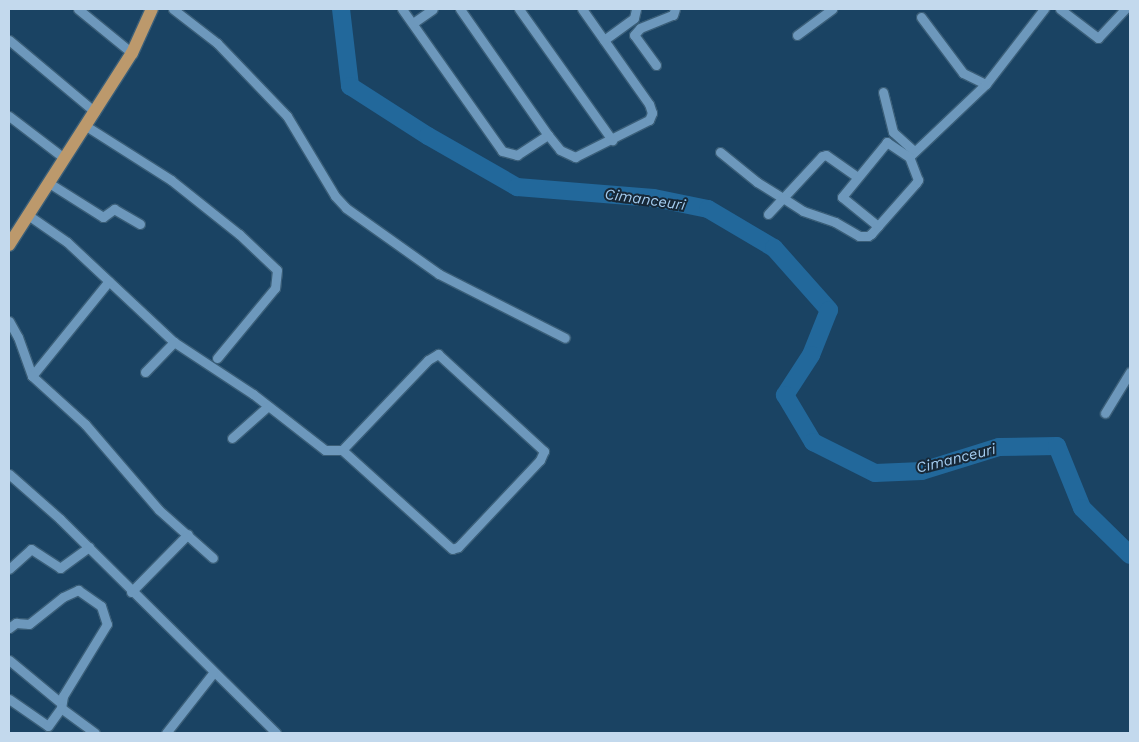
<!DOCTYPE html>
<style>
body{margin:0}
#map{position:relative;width:1139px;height:742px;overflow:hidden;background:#1a4363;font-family:"Work Sans",sans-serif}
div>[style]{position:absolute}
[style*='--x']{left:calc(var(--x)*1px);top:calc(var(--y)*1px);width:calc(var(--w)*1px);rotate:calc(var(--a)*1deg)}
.river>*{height:18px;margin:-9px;padding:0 9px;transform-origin:9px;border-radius:9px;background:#22689b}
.roads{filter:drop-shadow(1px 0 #3a5e78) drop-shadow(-1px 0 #3a5e78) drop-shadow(0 1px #3a5e78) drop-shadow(0 -1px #3a5e78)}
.minor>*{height:9px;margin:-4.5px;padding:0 4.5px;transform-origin:4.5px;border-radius:4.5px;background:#6d98bc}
.major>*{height:12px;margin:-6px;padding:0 6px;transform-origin:6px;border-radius:6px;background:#bc996c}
span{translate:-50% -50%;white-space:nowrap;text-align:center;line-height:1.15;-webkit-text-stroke:4px #172837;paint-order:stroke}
.water-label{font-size:15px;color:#a3cbee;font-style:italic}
.frame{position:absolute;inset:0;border:10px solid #c3d9ed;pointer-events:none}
</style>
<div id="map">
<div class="river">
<div style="--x:341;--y:9;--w:78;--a:83.3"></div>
<div style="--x:350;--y:86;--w:93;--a:32.7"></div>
<div style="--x:428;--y:136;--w:103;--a:29.8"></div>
<div style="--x:517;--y:187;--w:137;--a:4.6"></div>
<div style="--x:654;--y:198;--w:55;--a:11.5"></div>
<div style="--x:708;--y:209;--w:77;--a:30.6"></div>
<div style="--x:774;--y:248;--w:83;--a:48.4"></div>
<div style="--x:829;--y:310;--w:48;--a:111.8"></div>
<div style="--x:811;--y:355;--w:48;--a:123"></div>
<div style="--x:785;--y:395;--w:55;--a:59.2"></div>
<div style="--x:813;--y:442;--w:69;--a:26.6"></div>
<div style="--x:875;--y:473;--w:47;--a:-2.4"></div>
<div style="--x:922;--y:471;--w:81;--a:-17.3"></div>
<div style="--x:999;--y:447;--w:58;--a:-1"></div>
<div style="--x:1057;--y:446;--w:67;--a:68"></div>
<div style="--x:1082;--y:508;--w:67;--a:44.4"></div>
</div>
<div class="roads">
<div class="minor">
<div style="--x:78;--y:9;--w:70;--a:39.2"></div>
<div style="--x:173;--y:9;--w:56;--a:37.7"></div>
<div style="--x:217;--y:43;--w:101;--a:46.2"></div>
<div style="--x:287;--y:116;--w:93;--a:59"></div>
<div style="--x:335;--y:196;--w:16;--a:47"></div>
<div style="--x:346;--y:208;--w:114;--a:35.4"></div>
<div style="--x:439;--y:274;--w:141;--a:26.9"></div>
<div style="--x:402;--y:9;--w:174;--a:54.8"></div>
<div style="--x:502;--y:151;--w:16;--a:15"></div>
<div style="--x:517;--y:155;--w:37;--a:-33"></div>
<div style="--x:548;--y:135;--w:19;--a:51"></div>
<div style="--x:560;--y:150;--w:17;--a:25"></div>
<div style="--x:575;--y:157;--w:83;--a:-26.6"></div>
<div style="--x:649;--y:120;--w:8;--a:-67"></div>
<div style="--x:652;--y:113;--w:9;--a:-108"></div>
<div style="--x:649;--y:104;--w:116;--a:-125.2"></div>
<div style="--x:460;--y:9;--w:154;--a:55.1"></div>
<div style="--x:519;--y:9;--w:161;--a:54.6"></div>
<div style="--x:1060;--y:9;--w:48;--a:37.3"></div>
<div style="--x:1098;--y:38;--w:40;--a:-47"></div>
<div style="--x:921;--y:17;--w:70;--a:53.1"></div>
<div style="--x:963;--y:73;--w:25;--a:26"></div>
<div style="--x:413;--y:23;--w:24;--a:-35"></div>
<div style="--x:797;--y:35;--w:44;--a:-36.6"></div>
<div style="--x:9;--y:40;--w:112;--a:39.9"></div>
<div style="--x:604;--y:40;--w:37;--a:-36"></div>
<div style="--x:634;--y:18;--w:9;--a:-77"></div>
<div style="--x:656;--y:65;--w:37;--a:-126"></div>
<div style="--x:634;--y:35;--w:9;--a:-49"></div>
<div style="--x:640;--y:28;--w:35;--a:-22"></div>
<div style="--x:673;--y:15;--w:6;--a:-72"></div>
<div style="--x:883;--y:92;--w:41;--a:76"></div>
<div style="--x:893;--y:132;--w:28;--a:42"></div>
<div style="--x:9;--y:116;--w:69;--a:37.4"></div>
<div style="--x:86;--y:126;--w:101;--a:32.4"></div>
<div style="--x:171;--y:180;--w:87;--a:38.5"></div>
<div style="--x:239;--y:234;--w:52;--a:43.5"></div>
<div style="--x:277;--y:270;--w:18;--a:96"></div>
<div style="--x:275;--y:288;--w:91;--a:129.6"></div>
<div style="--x:720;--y:152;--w:48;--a:39"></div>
<div style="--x:757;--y:182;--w:31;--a:32"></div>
<div style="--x:783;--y:198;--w:57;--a:-47.1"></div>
<div style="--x:822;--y:156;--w:4;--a:-14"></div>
<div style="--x:826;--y:155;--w:37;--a:35"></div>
<div style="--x:909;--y:157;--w:106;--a:-43.5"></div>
<div style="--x:986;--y:84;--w:95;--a:-52.3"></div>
<div style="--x:49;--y:183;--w:64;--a:32.2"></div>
<div style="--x:103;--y:217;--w:14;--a:-36"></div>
<div style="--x:114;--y:209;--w:30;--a:30"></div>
<div style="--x:768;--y:214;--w:22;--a:-47"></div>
<div style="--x:783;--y:198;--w:24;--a:33"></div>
<div style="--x:803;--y:211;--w:34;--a:19"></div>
<div style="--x:835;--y:222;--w:28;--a:30"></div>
<div style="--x:859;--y:236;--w:9;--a:0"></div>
<div style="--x:868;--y:236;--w:4;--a:-34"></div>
<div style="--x:871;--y:234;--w:11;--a:-49"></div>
<div style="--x:878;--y:226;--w:57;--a:-48.5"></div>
<div style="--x:916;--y:183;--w:4;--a:-56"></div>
<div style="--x:918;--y:180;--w:25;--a:-111"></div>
<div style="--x:909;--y:157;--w:27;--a:-146"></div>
<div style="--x:887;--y:142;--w:71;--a:129.3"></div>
<div style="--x:842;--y:197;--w:46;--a:38.9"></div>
<div style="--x:28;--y:215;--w:47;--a:34.7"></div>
<div style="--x:67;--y:242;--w:146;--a:43.1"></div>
<div style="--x:174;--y:342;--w:95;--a:33.4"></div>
<div style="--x:253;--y:394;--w:91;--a:37.9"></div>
<div style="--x:325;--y:450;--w:17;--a:0"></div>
<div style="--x:342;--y:450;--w:124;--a:-46.3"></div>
<div style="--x:428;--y:360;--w:12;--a:-31"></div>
<div style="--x:438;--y:354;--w:144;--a:42.5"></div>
<div style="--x:544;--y:451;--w:10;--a:114"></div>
<div style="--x:540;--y:460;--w:120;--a:133.3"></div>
<div style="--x:458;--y:547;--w:6;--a:162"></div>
<div style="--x:452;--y:549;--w:148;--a:-138"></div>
<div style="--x:9;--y:321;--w:18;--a:61"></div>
<div style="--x:18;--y:337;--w:41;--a:70.3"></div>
<div style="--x:32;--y:376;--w:72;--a:42.2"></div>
<div style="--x:85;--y:424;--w:113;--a:49.3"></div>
<div style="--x:159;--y:510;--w:72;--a:41.6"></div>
<div style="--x:145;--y:372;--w:42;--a:-46"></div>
<div style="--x:32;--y:376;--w:122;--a:-51"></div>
<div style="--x:1105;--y:413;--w:48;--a:-58.6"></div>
<div style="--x:232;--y:438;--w:48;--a:-41.6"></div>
<div style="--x:9;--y:474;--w:68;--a:41.4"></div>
<div style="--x:60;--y:519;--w:304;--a:44.7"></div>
<div style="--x:9;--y:569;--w:30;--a:-42"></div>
<div style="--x:31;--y:549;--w:35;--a:33"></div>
<div style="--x:60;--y:568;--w:36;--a:-36"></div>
<div style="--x:131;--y:592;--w:81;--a:-45.5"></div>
<div style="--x:9;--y:628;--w:9;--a:-36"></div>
<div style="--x:16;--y:623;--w:13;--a:4"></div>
<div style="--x:29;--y:624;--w:43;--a:-38.5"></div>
<div style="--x:63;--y:597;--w:17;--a:-25"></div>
<div style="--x:78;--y:590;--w:28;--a:35"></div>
<div style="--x:101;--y:606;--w:19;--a:72"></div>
<div style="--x:107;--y:624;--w:84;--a:121.4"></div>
<div style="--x:63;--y:696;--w:12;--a:99"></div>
<div style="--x:61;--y:708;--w:42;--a:36.3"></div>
<div style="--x:9;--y:660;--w:67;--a:39.6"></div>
<div style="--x:9;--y:699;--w:47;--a:34.7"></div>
<div style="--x:48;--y:726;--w:22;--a:-54"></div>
<div style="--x:166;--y:733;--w:76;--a:-51.9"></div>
</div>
<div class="major">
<div style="--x:9;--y:245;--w:228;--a:-57.4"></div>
<div style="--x:132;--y:53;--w:48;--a:-65.6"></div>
</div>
</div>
<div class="water-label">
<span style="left:645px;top:200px;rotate:8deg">Cimanceuri</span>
<span style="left:956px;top:459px;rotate:-14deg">Cimanceuri</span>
</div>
<div class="frame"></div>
</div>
